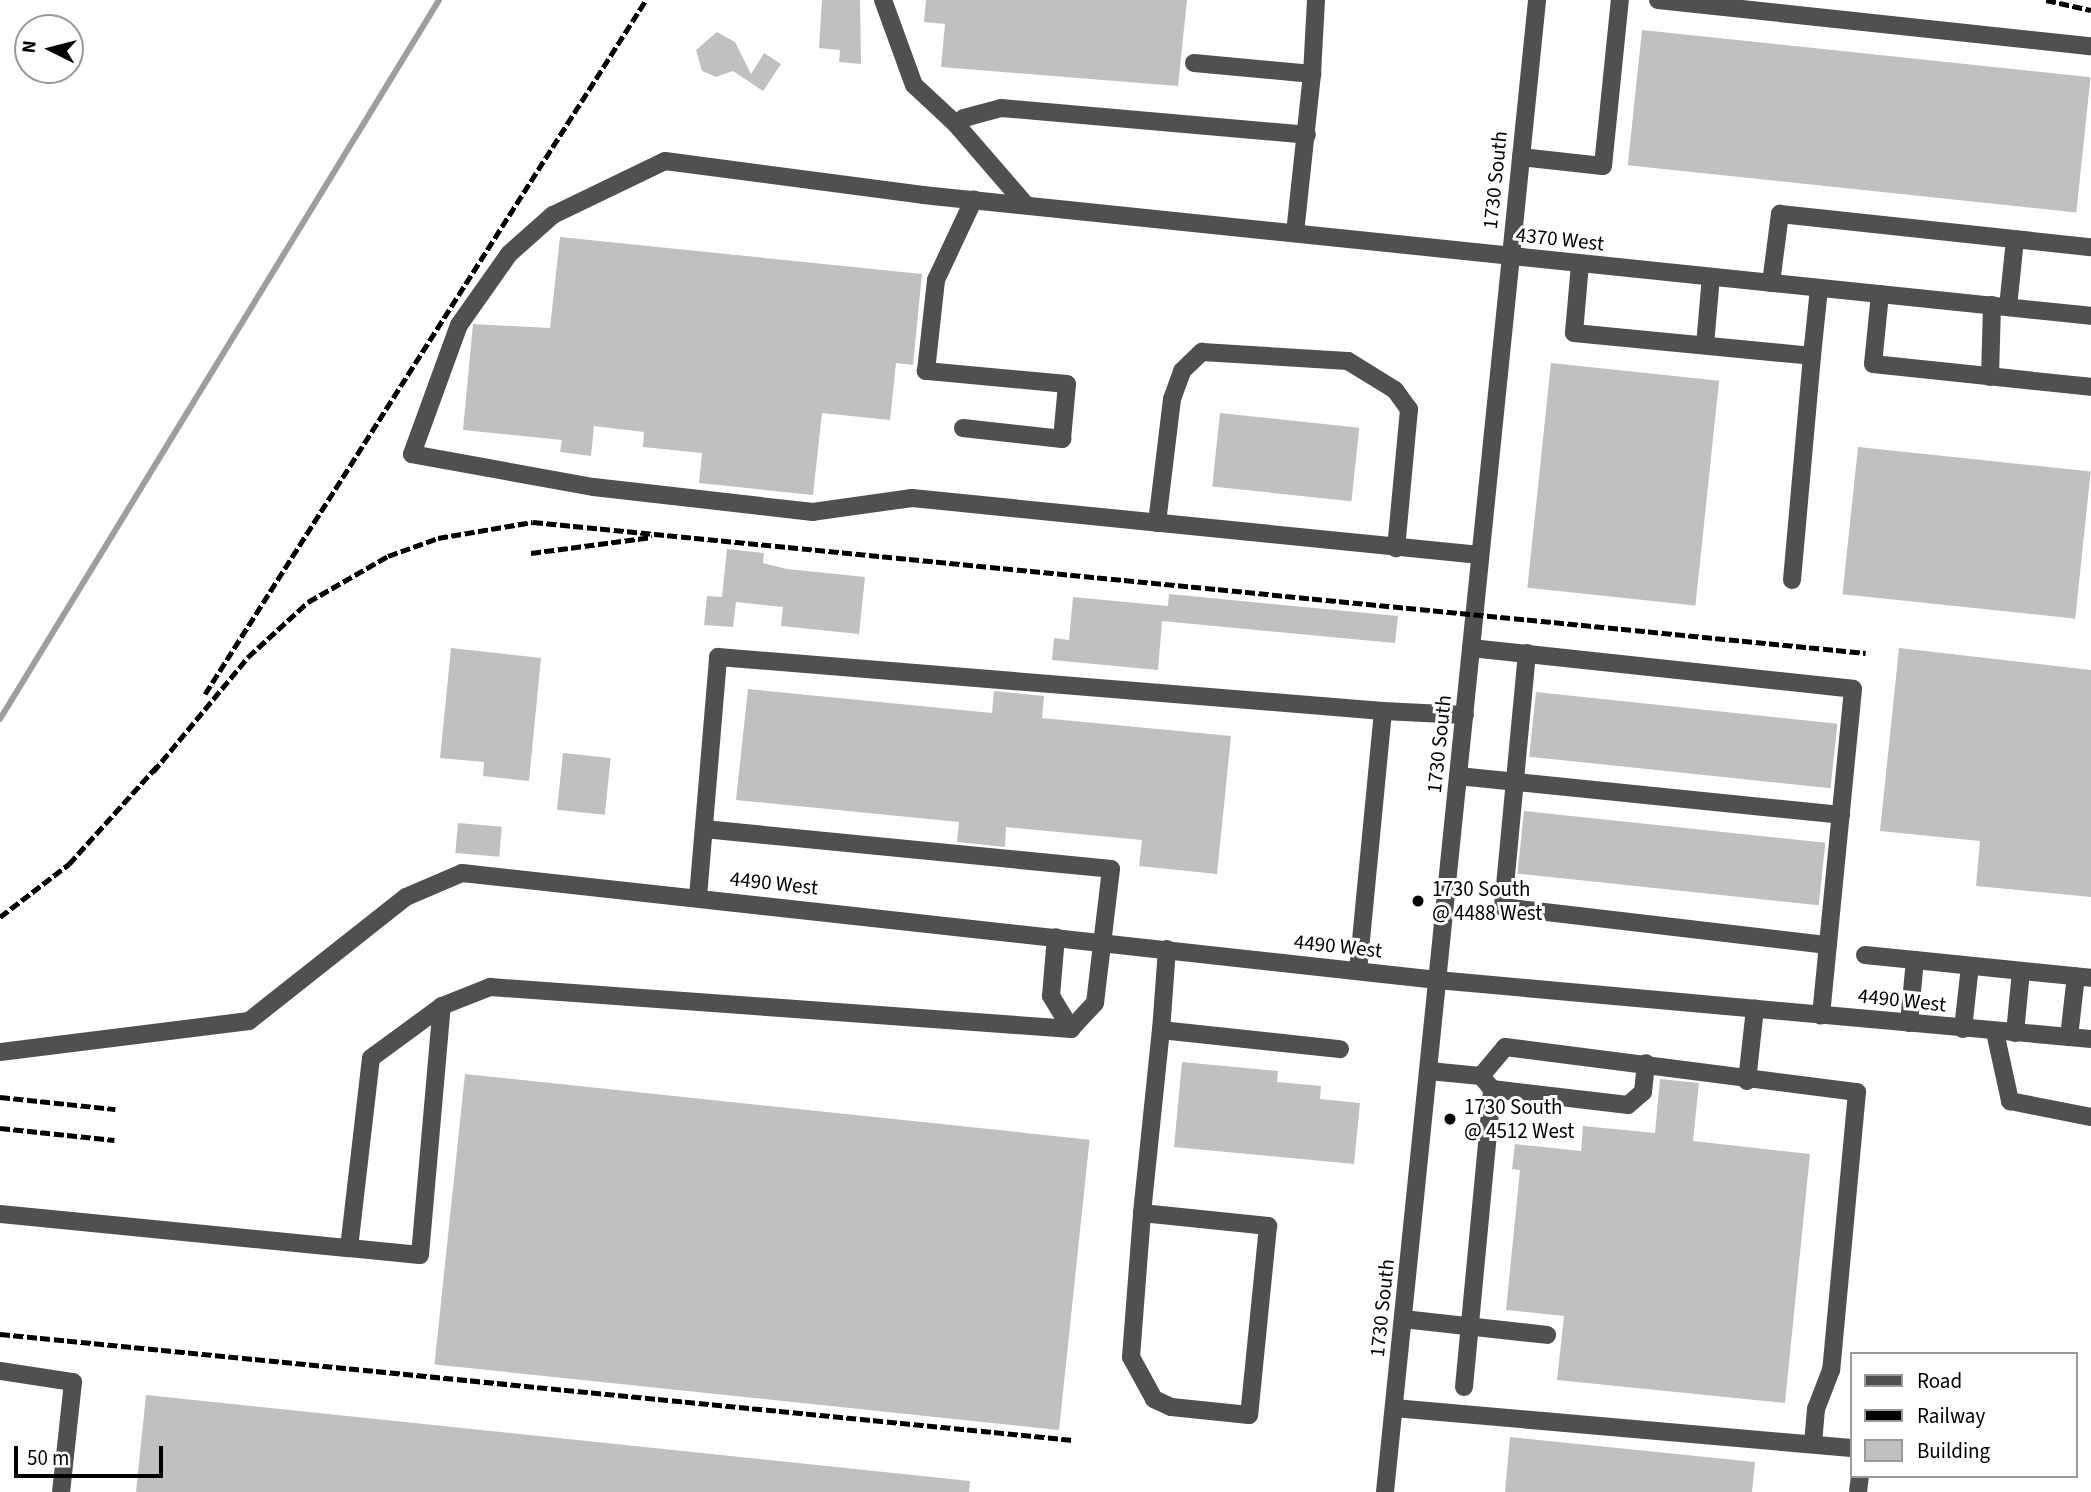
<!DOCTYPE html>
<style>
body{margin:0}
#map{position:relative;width:2091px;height:1492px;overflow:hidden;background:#fff;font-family:"Source Sans 3",sans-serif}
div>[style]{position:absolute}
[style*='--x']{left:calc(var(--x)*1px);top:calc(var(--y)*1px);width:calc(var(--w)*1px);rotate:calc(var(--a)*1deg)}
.stream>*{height:6px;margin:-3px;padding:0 3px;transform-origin:3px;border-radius:3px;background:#9e9e9e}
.building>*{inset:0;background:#c0c0c0;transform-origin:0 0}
.minor>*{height:18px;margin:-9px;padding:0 9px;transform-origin:9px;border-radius:9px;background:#505050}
.rail>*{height:5px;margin-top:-2.5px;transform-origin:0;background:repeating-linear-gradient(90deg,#000 0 10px,transparent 0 13.5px)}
.dots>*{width:19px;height:19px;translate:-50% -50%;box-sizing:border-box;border:4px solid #fff;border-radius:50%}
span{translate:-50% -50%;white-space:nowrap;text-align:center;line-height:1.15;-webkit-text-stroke:6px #fff;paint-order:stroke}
.street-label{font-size:21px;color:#000}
.poi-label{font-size:21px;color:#000}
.left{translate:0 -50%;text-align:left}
.legend{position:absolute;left:1850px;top:1352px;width:228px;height:126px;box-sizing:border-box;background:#fff;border:2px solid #999;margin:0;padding:9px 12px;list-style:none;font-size:21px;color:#000}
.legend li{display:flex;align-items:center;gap:14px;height:35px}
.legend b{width:35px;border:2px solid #999}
.north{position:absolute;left:14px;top:14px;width:70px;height:70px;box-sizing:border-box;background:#fff;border:2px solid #999;border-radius:50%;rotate:276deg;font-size:19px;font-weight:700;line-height:28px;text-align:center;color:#000}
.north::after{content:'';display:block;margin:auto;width:24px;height:32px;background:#000;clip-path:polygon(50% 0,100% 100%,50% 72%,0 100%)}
.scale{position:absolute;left:14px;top:1446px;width:149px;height:32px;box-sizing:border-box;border:4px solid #000;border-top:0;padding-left:9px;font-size:21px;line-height:24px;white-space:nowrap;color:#000;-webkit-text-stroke:5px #fff;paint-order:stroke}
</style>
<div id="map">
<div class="stream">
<div style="--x:0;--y:719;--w:842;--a:-58.59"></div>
</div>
<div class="building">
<div style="clip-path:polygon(822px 0,860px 0,861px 64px,839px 62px,840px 50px,819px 48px)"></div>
<div style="clip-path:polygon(926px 0,1187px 0,1178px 86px,941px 67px,945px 24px,924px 22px)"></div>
<div style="left:1642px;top:30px;width:451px;height:136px;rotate:6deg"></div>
<div style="clip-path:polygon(717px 32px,735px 42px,751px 74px,764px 53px,781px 64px,763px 91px,733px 71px,716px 77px,702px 71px,696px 50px)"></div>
<div style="clip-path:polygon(560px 237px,922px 274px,913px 365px,896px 363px,890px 420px,822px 413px,813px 495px,699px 483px,702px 453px,643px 447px,644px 432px,594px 426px,591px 456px,560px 452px,562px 440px,463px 430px,473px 324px,550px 328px)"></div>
<div style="left:1551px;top:363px;width:169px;height:226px;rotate:6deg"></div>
<div style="left:1220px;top:413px;width:140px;height:74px;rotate:6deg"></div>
<div style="left:1858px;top:447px;width:234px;height:148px;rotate:6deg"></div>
<div style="clip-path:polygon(727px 549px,764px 553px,763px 563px,787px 569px,865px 577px,859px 634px,781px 626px,783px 607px,736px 602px,733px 627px,704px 625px,707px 596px,722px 597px)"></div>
<div style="clip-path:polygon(1169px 594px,1398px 616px,1395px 643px,1162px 621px,1158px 670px,1052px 660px,1054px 638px,1069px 640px,1073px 597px,1168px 606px)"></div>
<div style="clip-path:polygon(451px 648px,541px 658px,529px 781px,483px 776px,484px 762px,440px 758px)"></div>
<div style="clip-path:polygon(1899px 648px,2091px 670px,2091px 897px,1976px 886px,1980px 841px,1880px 831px)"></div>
<div style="clip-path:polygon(748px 689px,992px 713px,994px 691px,1044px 696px,1042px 718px,1231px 736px,1217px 874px,1139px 866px,1142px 840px,1006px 827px,1005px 847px,957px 842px,959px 822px,736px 800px)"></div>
<div style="left:1536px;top:692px;width:303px;height:65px;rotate:6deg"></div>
<div style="left:563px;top:753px;width:48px;height:57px;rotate:6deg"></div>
<div style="left:1524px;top:811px;width:303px;height:63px;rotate:6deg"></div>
<div style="left:458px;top:823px;width:44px;height:30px;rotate:5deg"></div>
<div style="clip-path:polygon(1182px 1062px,1278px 1071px,1277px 1082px,1321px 1086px,1320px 1099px,1360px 1103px,1354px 1164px,1174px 1147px)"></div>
<div style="left:465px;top:1074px;width:628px;height:292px;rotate:6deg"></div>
<div style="clip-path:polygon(1660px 1079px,1699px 1083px,1693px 1141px,1810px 1154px,1785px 1403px,1557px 1380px,1564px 1316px,1506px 1310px,1520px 1170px,1512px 1169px,1515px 1144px,1581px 1151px,1583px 1126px,1655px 1133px)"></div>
<div style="clip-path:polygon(146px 1395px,970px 1481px,969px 1492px,136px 1492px)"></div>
<div style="clip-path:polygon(1510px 1437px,1755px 1462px,1752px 1492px,1505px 1492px)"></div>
</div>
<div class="minor">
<div style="--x:883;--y:0;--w:90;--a:70"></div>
<div style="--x:914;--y:85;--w:57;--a:42.9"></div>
<div style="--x:1658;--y:0;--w:435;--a:6.1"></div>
<div style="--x:1194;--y:63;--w:119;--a:5.3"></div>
<div style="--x:1312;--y:74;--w:160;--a:96.1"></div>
<div style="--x:1312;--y:74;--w:74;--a:-86.9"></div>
<div style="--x:1521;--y:157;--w:82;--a:6.3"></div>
<div style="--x:1603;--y:166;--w:167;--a:-84.2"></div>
<div style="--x:1025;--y:204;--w:106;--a:-130.8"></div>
<div style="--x:956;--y:124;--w:10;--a:-37"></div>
<div style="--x:964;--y:118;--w:38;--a:-15"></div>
<div style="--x:1001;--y:108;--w:307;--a:5"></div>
<div style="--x:1580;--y:264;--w:69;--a:95"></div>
<div style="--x:1574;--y:333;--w:239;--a:5.5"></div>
<div style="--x:1812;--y:356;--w:68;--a:-84.1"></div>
<div style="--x:1771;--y:283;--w:70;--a:-82.6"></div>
<div style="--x:1780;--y:214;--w:313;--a:6.1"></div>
<div style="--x:1880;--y:294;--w:70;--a:95.7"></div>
<div style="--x:1873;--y:364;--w:219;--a:6"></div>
<div style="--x:2008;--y:307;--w:68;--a:-84.1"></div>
<div style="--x:1705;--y:345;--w:68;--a:-85"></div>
<div style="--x:1990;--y:377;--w:72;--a:-88.4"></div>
<div style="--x:963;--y:428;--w:100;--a:6.3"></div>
<div style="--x:1062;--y:439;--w:55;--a:-84.8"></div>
<div style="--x:1067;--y:384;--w:142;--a:-174.7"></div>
<div style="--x:926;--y:371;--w:92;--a:-83.7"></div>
<div style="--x:936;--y:280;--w:89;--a:-64.9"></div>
<div style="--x:1157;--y:523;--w:125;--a:-83.1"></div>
<div style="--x:1172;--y:399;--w:30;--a:-70"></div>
<div style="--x:1182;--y:371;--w:28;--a:-44"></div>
<div style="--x:1202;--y:352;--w:146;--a:3.5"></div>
<div style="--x:1348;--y:361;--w:55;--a:31.7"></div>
<div style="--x:1395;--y:390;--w:24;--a:54"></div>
<div style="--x:1409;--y:409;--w:140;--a:95.3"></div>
<div style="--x:1480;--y:555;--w:571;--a:-174.27"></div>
<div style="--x:912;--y:498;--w:100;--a:172"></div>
<div style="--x:813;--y:512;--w:221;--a:-173.5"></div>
<div style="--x:593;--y:487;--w:184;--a:-169.7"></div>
<div style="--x:412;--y:454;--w:137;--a:-70"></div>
<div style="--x:459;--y:325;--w:87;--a:-54.8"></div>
<div style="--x:509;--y:254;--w:59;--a:-41.6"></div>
<div style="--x:553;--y:215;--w:124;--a:-25.7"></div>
<div style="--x:665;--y:161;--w:260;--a:7.5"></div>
<div style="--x:923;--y:195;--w:1174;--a:5.91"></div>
<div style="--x:1792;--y:580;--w:225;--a:-84.9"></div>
<div style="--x:1471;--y:648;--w:384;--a:6.1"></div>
<div style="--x:1853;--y:689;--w:328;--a:95.6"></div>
<div style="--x:1527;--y:653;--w:255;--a:95.4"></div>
<div style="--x:1503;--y:907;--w:327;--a:6.7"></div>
<div style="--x:1458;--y:776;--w:385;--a:5.8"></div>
<div style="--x:704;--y:829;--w:409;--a:5.6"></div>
<div style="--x:1111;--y:869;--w:135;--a:96.8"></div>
<div style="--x:1095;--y:1003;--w:35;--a:133"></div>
<div style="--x:1071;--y:1029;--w:39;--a:-121"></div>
<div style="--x:1051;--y:996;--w:59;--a:-85.2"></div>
<div style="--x:698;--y:897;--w:241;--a:-85.2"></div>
<div style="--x:718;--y:657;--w:667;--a:4.64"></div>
<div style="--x:1167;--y:949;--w:81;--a:94.2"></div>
<div style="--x:1161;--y:1030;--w:180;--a:6.1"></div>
<div style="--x:1865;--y:955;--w:50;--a:5.7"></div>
<div style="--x:1358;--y:971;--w:261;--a:-84.5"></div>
<div style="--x:1383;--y:711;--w:82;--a:2.8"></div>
<div style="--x:1909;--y:1023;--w:63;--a:-84.6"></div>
<div style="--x:1915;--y:960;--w:177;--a:5.8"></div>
<div style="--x:1963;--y:1029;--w:63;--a:-83.7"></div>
<div style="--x:1995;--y:1032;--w:71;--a:77.7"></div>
<div style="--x:2010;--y:1101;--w:83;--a:11.2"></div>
<div style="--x:2015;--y:1033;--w:62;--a:-84.5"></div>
<div style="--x:2069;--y:1037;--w:61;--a:-83.5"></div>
<div style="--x:0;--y:1052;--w:251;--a:-7.1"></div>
<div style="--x:249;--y:1021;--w:200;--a:-38.3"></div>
<div style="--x:406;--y:897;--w:61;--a:-23.2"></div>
<div style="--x:462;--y:873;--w:981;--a:6.26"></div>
<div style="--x:1437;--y:980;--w:657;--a:5.15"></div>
<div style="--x:1429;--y:1071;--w:52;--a:5.5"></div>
<div style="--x:1481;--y:1076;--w:17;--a:50"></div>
<div style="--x:1492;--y:1089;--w:137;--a:6.7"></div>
<div style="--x:1628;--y:1105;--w:20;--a:-41"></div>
<div style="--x:1643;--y:1092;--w:29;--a:-84"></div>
<div style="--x:1481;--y:1076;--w:38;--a:-50"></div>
<div style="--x:1505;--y:1047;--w:355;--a:7.3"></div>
<div style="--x:1857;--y:1092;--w:279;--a:95.3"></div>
<div style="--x:1831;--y:1370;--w:42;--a:111"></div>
<div style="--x:1816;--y:1409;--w:34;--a:95"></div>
<div style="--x:1747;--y:1081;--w:73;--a:-83.7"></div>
<div style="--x:1142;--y:1213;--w:127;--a:5.9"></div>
<div style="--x:1268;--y:1226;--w:190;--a:95.7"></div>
<div style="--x:1249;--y:1415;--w:78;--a:-174.1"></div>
<div style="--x:1171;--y:1407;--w:19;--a:-155"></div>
<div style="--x:1154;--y:1399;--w:48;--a:-118.7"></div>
<div style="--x:1131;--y:1357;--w:144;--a:-85.6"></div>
<div style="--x:1142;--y:1213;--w:184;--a:-84.1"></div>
<div style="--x:0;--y:1214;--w:351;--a:5.6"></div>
<div style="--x:349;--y:1248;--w:191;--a:-83.4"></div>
<div style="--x:371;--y:1058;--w:88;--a:-36.2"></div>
<div style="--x:442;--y:1006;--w:52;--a:-21.6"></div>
<div style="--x:490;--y:987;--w:583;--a:4.13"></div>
<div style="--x:349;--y:1248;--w:71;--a:5.6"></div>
<div style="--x:420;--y:1255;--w:250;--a:-85"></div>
<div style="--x:1403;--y:1319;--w:145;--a:6.3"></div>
<div style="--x:0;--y:1371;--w:74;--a:8.6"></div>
<div style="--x:73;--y:1382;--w:111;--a:96.2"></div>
<div style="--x:1464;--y:1387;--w:299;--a:-84.6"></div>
<div style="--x:1394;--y:1408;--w:459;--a:5"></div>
<div style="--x:1385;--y:1492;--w:1500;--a:-84.18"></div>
<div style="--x:1858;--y:1492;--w:16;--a:-83"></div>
</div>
<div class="rail">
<div style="--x:2046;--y:0;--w:46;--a:12.5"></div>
<div style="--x:531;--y:553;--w:122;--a:-7.5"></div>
<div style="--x:205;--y:694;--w:822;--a:-57.57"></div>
<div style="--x:153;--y:772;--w:149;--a:-50.4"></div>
<div style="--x:248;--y:657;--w:81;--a:-42.5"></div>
<div style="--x:308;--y:602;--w:92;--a:-29.9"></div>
<div style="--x:388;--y:556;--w:53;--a:-19.8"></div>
<div style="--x:438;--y:538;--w:96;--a:-9.6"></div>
<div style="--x:533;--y:522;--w:1339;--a:5.61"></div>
<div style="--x:0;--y:917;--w:87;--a:-37.5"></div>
<div style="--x:69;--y:864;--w:135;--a:-48"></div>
<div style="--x:0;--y:1097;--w:116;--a:6"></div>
<div style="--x:0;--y:1128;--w:115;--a:6"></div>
<div style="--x:0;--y:1334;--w:1078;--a:5.64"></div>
</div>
<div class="dots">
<div style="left:1418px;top:901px;background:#000"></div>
<div style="left:1450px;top:1119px;background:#000"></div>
</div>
<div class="street-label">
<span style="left:1495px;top:180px;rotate:-84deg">1730 South</span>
<span style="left:1560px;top:239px;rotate:6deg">4370 West</span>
<span style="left:1439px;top:744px;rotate:-84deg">1730 South</span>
<span style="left:774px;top:883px;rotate:6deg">4490 West</span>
<span style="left:1338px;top:946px;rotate:6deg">4490 West</span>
<span style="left:1902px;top:1000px;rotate:6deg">4490 West</span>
<span style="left:1382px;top:1308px;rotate:-84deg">1730 South</span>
</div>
<div class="poi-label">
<span class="left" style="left:1432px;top:901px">1730 South<br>@ 4488 West</span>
<span class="left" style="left:1464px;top:1119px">1730 South<br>@ 4512 West</span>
</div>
<ul class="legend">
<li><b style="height:9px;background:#505050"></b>Road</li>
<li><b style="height:9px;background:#000"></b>Railway</li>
<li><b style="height:19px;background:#c0c0c0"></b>Building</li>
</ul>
<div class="north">N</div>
<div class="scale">50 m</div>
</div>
